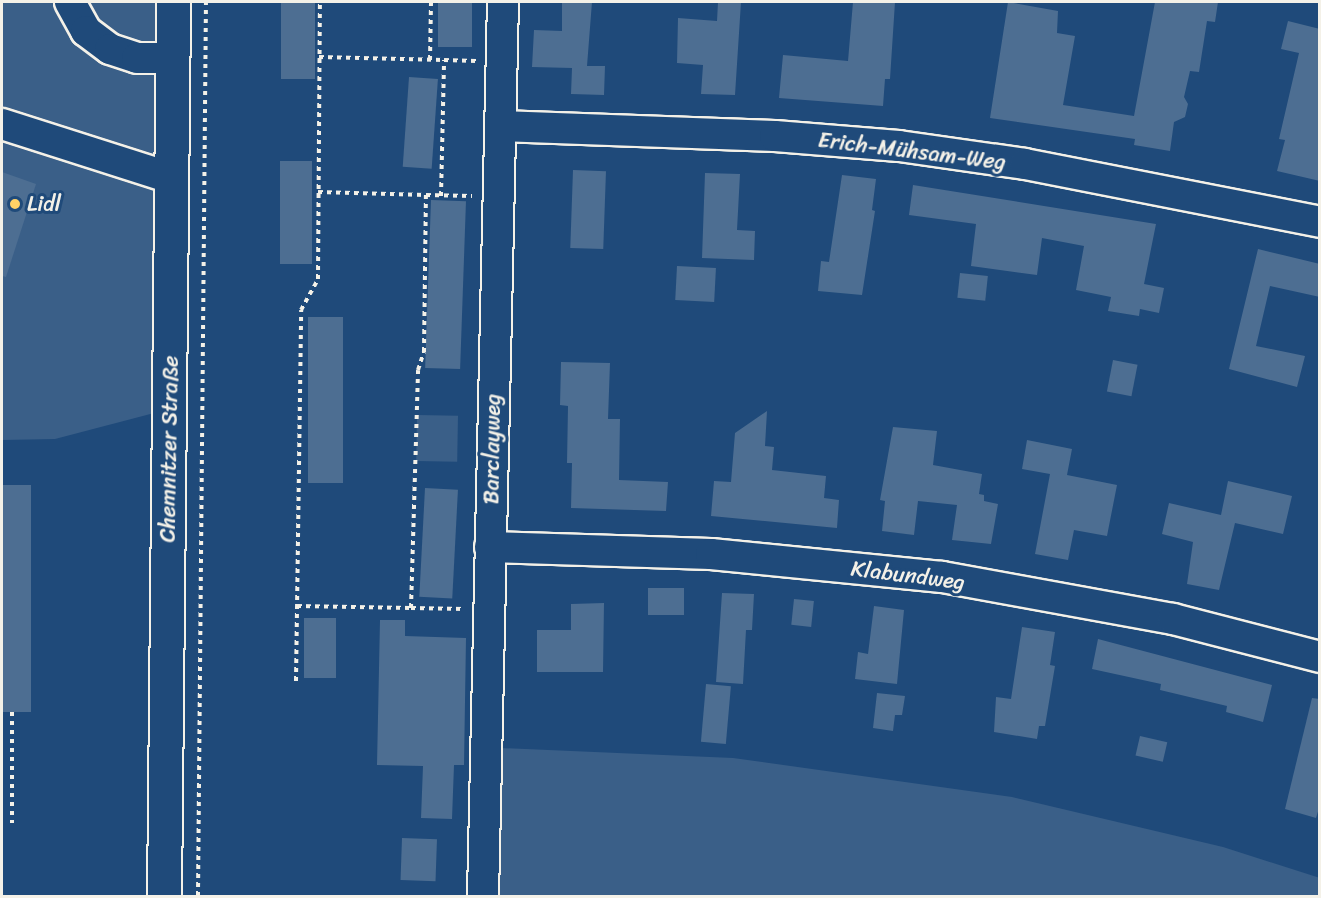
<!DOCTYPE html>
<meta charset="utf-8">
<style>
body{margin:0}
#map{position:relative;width:1321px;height:898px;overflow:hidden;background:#1f4a7a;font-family:Sriracha,sans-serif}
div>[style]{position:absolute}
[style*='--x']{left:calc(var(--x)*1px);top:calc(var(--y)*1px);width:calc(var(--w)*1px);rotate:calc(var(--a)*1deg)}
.green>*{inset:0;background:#3a5f88;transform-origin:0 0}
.building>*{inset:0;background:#4d6e92;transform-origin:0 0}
.path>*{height:4px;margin-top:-2px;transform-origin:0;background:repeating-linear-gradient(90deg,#f4f1e8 0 4.5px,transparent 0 9px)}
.roads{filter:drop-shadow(2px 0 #f4f1e8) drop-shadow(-2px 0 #f4f1e8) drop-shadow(0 2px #f4f1e8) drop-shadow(0 -2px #f4f1e8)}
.minor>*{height:30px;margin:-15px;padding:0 15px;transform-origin:15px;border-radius:15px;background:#1f4a7a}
.major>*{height:33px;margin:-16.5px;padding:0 16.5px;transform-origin:16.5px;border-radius:16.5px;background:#1f4a7a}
.dots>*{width:16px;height:16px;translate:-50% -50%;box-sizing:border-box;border:3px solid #1f4a7a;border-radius:50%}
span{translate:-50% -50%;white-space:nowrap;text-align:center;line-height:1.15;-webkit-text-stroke:6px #1f4a7a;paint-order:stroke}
.street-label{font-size:22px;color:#f4f1e8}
.poi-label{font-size:22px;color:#f4f1e8}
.left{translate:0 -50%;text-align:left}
.frame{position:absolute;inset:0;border:3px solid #f4f1e8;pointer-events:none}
</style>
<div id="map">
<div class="green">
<div style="clip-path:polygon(2px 2px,158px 2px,158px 412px,55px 439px,2px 440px)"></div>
<div style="left:417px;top:415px;width:41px;height:46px;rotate:1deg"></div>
<div style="clip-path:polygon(500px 748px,733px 758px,1012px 797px,1223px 847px,1320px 878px,1319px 896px,499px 896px)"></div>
</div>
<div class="building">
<div style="left:281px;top:2px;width:34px;height:77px"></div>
<div style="left:438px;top:2px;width:34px;height:45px"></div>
<div style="clip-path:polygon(562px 2px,592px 2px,587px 66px,605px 66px,604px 95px,571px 94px,572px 68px,532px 67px,534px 30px,562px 31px)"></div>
<div style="clip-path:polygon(718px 2px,741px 2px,735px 95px,701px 94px,703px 65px,677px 63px,678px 18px,717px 21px)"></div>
<div style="clip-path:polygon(853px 2px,895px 2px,890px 79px,885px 79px,883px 106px,779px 98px,783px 55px,848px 61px)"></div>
<div style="clip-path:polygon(1008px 2px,1058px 11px,1057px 33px,1075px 36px,1063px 105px,1134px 116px,1155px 2px,1218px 2px,1215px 22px,1207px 21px,1199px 72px,1190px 71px,1184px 97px,1188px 104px,1185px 117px,1174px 122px,1170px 151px,1134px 145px,1135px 139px,990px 118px)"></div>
<div style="clip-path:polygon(1288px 21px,1320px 29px,1320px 181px,1277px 171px,1285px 140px,1279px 139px,1299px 53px,1281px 49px)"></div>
<div style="left:409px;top:77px;width:29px;height:90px;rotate:4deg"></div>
<div style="left:280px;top:161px;width:32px;height:103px"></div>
<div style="left:573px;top:170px;width:33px;height:78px;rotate:2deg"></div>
<div style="clip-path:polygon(2px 172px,36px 184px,6px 277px,2px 276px)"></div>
<div style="clip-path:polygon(705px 173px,740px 174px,737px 230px,755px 231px,754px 260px,702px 258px)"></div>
<div style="clip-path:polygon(842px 175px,876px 179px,872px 210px,875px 211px,862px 295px,818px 291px,821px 261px,829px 262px)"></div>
<div style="clip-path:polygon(913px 185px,1156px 224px,1144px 284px,1164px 288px,1159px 313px,1140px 309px,1139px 316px,1108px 311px,1111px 297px,1076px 290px,1084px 246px,1042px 238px,1037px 275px,971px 266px,976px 224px,909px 215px)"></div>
<div style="left:431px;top:200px;width:35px;height:168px;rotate:2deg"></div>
<div style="clip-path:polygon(1258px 249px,1320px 264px,1320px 297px,1270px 286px,1256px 346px,1305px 356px,1297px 387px,1229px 369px)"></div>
<div style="left:677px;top:266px;width:39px;height:34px;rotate:3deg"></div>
<div style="left:960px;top:273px;width:28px;height:25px;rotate:6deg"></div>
<div style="left:308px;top:317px;width:35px;height:166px"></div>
<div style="left:1113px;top:360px;width:25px;height:32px;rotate:11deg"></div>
<div style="clip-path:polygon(561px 362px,610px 363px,608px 419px,620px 419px,619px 480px,668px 482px,666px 511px,571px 508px,572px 463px,567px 463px,568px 406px,560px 405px)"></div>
<div style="clip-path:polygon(767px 411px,765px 446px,774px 447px,772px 470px,826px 476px,824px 498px,839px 500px,837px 528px,711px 516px,714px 481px,731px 482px,735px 433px)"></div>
<div style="clip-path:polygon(893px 427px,937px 431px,933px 465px,982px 474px,979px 494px,984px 495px,984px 501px,998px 504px,991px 544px,952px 540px,957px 505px,918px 501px,914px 535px,882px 531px,885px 501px,880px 500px)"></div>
<div style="clip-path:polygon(1027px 440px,1072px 449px,1067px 475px,1117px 485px,1107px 536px,1074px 530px,1068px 560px,1035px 554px,1050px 474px,1022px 469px)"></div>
<div style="clip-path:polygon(1228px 481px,1292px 496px,1283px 534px,1235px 523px,1219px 590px,1187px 584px,1193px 542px,1162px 534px,1169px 503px,1221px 515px)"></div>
<div style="left:2px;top:485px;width:29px;height:227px"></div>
<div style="left:425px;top:488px;width:33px;height:109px;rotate:3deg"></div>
<div style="left:648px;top:588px;width:36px;height:27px"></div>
<div style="clip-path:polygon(722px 593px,754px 594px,752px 630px,746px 630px,743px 684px,716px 682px)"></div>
<div style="left:794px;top:599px;width:20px;height:26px;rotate:6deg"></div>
<div style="clip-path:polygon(604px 603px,603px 672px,537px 672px,537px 630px,571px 630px,571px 604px)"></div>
<div style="clip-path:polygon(874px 606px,904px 610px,897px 684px,855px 679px,858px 652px,868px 654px)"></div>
<div style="left:304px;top:618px;width:32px;height:60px"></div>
<div style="clip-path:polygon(380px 620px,405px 620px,405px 636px,466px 638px,464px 765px,454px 765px,452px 819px,421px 818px,423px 766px,377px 765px)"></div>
<div style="clip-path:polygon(1022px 627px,1055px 632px,1050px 665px,1055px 666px,1045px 726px,1039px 726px,1037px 739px,994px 732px,996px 697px,1011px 699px)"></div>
<div style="clip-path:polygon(1098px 639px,1272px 685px,1263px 722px,1226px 712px,1227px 706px,1160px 690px,1161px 684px,1092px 669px)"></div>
<div style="left:706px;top:684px;width:25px;height:58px;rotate:5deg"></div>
<div style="clip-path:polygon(877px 693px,905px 696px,902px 715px,895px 715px,893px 731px,873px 728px)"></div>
<div style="clip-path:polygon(1312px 698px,1320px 699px,1320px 805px,1316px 818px,1285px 809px)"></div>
<div style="left:1140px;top:736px;width:28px;height:20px;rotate:13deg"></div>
<div style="left:402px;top:838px;width:35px;height:42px;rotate:2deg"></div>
</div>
<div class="path">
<div style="--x:319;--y:57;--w:125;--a:1.4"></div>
<div style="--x:430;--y:60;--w:58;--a:-89"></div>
<div style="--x:318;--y:192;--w:108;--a:1.6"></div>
<div style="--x:441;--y:196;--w:136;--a:-88.7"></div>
<div style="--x:444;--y:60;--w:32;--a:2"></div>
<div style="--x:297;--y:606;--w:114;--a:1"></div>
<div style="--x:411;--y:608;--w:238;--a:-88.3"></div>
<div style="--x:418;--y:370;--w:19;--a:-72"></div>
<div style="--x:424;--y:352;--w:157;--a:-89.3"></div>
<div style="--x:426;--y:195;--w:46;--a:1.2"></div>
<div style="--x:411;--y:608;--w:54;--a:1.1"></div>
<div style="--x:296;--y:681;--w:371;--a:-89.2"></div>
<div style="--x:301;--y:310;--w:35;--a:-61"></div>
<div style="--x:318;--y:279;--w:277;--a:-89.6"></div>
<div style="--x:12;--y:712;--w:111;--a:90"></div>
<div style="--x:198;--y:896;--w:894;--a:-89.49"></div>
</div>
<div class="roads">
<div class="minor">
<div style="--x:70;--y:2;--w:33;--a:61"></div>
<div style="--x:86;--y:31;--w:30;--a:37"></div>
<div style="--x:110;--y:49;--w:28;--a:18"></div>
<div style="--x:137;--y:58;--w:36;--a:0"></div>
<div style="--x:2;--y:124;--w:177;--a:17.7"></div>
<div style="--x:500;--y:126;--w:275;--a:2.1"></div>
<div style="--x:775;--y:136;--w:124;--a:4.6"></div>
<div style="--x:899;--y:146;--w:127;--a:8.1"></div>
<div style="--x:1025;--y:164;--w:301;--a:11.1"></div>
<div style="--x:490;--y:547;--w:221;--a:1.8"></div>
<div style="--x:711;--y:554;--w:232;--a:5.7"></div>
<div style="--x:942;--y:577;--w:235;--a:10.3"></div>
<div style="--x:1173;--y:619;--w:152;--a:14.5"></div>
<div style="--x:483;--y:896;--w:894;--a:-88.72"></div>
</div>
<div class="major">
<div style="--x:164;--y:896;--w:894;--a:-89.42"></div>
</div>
</div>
<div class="dots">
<div style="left:15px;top:204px;background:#ffd166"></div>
</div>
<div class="street-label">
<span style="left:912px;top:151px;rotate:7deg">Erich-Mühsam-Weg</span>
<span style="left:169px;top:449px;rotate:-89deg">Chemnitzer Straße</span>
<span style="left:492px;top:449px;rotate:-89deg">Barclayweg</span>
<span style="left:908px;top:575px;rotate:7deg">Klabundweg</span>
</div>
<div class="poi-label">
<span class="left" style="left:27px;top:204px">Lidl</span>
</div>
<div class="frame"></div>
</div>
